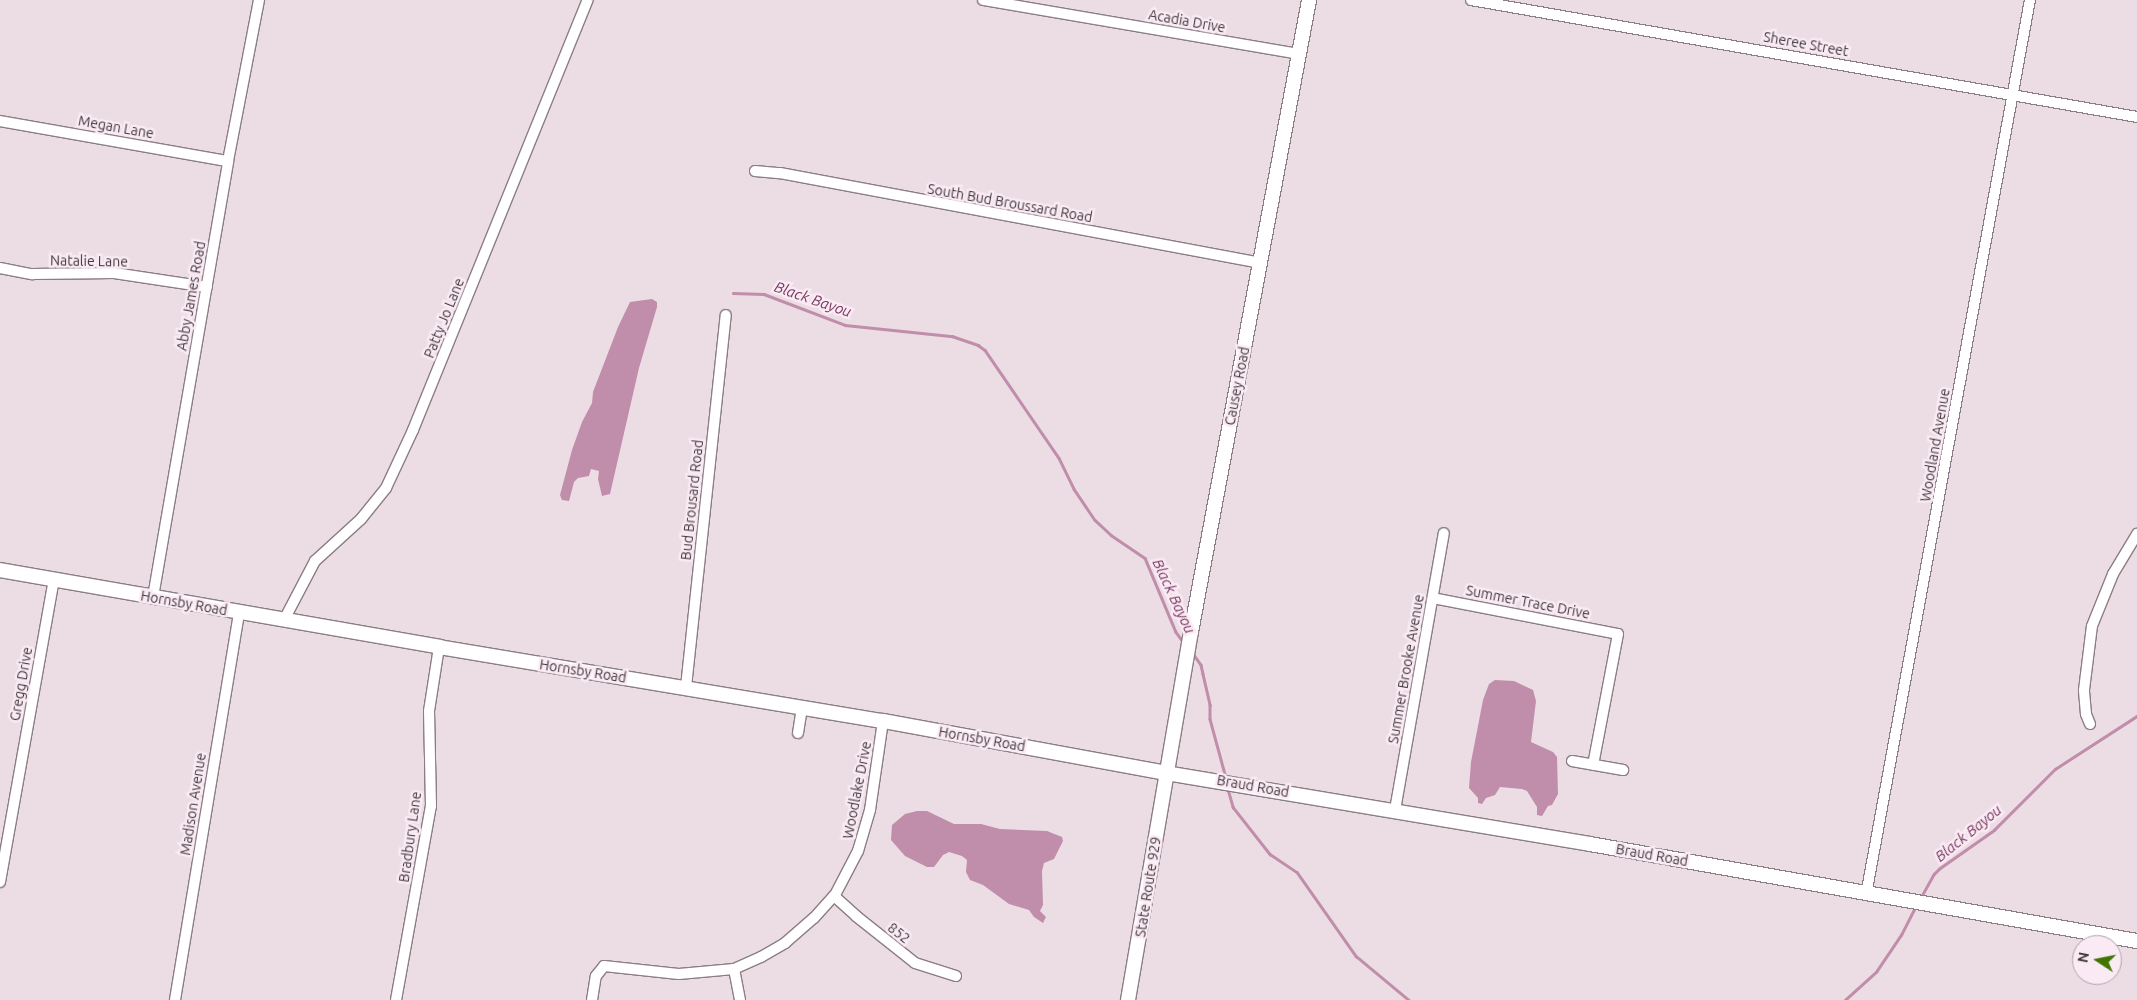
<!DOCTYPE html>
<style>
body{margin:0}
#map{position:relative;width:2137px;height:1000px;overflow:hidden;background:#ecdde5;font-family:Ubuntu,sans-serif}
div>[style]{position:absolute}
[style*='--x']{left:calc(var(--x)*1px);top:calc(var(--y)*1px);width:calc(var(--w)*1px);rotate:calc(var(--a)*1deg)}
.water>*{inset:0;background:#c08daa}
.stream>*{height:2.5px;margin:-1.25px;padding:0 1.25px;transform-origin:1.25px;border-radius:1.25px;background:#c08daa}
.roads{filter:drop-shadow(1px 0 #8b7d85) drop-shadow(-1px 0 #8b7d85) drop-shadow(0 1px #8b7d85) drop-shadow(0 -1px #8b7d85)}
.street>*{height:10px;margin:-5px;padding:0 5px;transform-origin:5px;border-radius:5px;background:#fff}
.secondary>*{height:14px;margin:-7px;padding:0 7px;transform-origin:7px;border-radius:7px;background:#fff}
span{translate:-50% -50%;white-space:nowrap;text-align:center;line-height:1.15;-webkit-text-stroke:5px #faeaf3;paint-order:stroke}
.street-label{font-size:14px;color:#3e383b}
.water-label{font-size:15px;color:#773860;font-style:italic}
.north{position:absolute;left:2072px;top:935px;width:50px;height:50px;box-sizing:border-box;background:#faeaf3;border:1px solid #afa3a9;border-radius:50%;rotate:281deg;font-size:14px;font-weight:700;line-height:20px;text-align:center;color:#3e383b}
.north::after{content:'';display:block;margin:auto;width:18px;height:22px;background:#407500;clip-path:polygon(50% 0,100% 100%,50% 72%,0 100%)}
</style>
<div id="map">
<div class="water">
<div style="clip-path:polygon(652px 299px,657px 302px,657px 307px,639px 368px,610px 494px,602px 496px,598px 479px,599px 471px,591px 469px,589px 476px,578px 478px,574px 482px,569px 501px,562px 500px,560px 495px,572px 450px,582px 422px,592px 403px,593px 392px,618px 327px,630px 302px)"></div>
<div style="clip-path:polygon(1495px 680px,1514px 681px,1533px 690px,1536px 701px,1531px 742px,1553px 752px,1557px 757px,1558px 794px,1552px 805px,1548px 806px,1542px 816px,1537px 815px,1537px 807px,1527px 791px,1522px 789px,1500px 787px,1495px 795px,1486px 798px,1482px 804px,1478px 803px,1478px 798px,1469px 788px,1471px 762px,1483px 700px,1489px 684px)"></div>
<div style="clip-path:polygon(917px 811px,927px 811px,954px 824px,981px 824px,1000px 829px,1047px 831px,1062px 837px,1063px 841px,1054px 859px,1044px 863px,1042px 871px,1043px 905px,1040px 911px,1046px 917px,1043px 923px,1034px 917px,1029px 910px,1009px 904px,983px 885px,970px 880px,966px 872px,967px 860px,962px 856px,949px 852px,943px 855px,934px 867px,927px 867px,905px 856px,891px 840px,892px 825px,905px 814px)"></div>
</div>
<div class="stream">
<div style="--x:733;--y:293;--w:31;--a:2"></div>
<div style="--x:764;--y:294;--w:87;--a:20.9"></div>
<div style="--x:845;--y:325;--w:108;--a:5.9"></div>
<div style="--x:952;--y:336;--w:28;--a:19"></div>
<div style="--x:978;--y:345;--w:9;--a:36"></div>
<div style="--x:985;--y:350;--w:131;--a:55.6"></div>
<div style="--x:1059;--y:458;--w:34;--a:64"></div>
<div style="--x:1074;--y:489;--w:37;--a:56"></div>
<div style="--x:1095;--y:520;--w:22;--a:43"></div>
<div style="--x:1111;--y:535;--w:41;--a:34.1"></div>
<div style="--x:1145;--y:558;--w:80;--a:67.3"></div>
<div style="--x:1176;--y:632;--w:14;--a:54"></div>
<div style="--x:1192;--y:652;--w:16;--a:55"></div>
<div style="--x:1201;--y:665;--w:9;--a:77"></div>
<div style="--x:1203;--y:674;--w:32;--a:77"></div>
<div style="--x:1210;--y:705;--w:14;--a:90"></div>
<div style="--x:1210;--y:719;--w:61;--a:74.8"></div>
<div style="--x:1228;--y:789;--w:19;--a:74"></div>
<div style="--x:1233;--y:807;--w:60;--a:51.8"></div>
<div style="--x:1270;--y:854;--w:32;--a:34"></div>
<div style="--x:1297;--y:872;--w:103;--a:54.9"></div>
<div style="--x:1356;--y:956;--w:69;--a:39.7"></div>
<div style="--x:1921;--y:897;--w:26;--a:-61"></div>
<div style="--x:1934;--y:874;--w:8;--a:-45"></div>
<div style="--x:1940;--y:868;--w:66;--a:-35.1"></div>
<div style="--x:1994;--y:830;--w:86;--a:-45"></div>
<div style="--x:2055;--y:769;--w:98;--a:-32.9"></div>
<div style="--x:1845;--y:1000;--w:42;--a:-42.1"></div>
<div style="--x:1876;--y:972;--w:45;--a:-56"></div>
<div style="--x:1901;--y:935;--w:33;--a:-63"></div>
</div>
<div class="roads">
<div class="street">
<div style="--x:983;--y:0;--w:321;--a:9.7"></div>
<div style="--x:1471;--y:0;--w:676;--a:9.96"></div>
<div style="--x:0;--y:121;--w:231;--a:10"></div>
<div style="--x:755;--y:171;--w:25;--a:5"></div>
<div style="--x:780;--y:173;--w:488;--a:10.6"></div>
<div style="--x:0;--y:268;--w:33;--a:11"></div>
<div style="--x:32;--y:274;--w:82;--a:-0.7"></div>
<div style="--x:114;--y:273;--w:94;--a:8.6"></div>
<div style="--x:153;--y:597;--w:442;--a:-80.2"></div>
<div style="--x:228;--y:161;--w:164;--a:-79.1"></div>
<div style="--x:1433;--y:598;--w:188;--a:11"></div>
<div style="--x:1618;--y:634;--w:133;--a:100.8"></div>
<div style="--x:284;--y:620;--w:67;--a:-62.3"></div>
<div style="--x:315;--y:561;--w:62;--a:-42.4"></div>
<div style="--x:361;--y:519;--w:40;--a:-51"></div>
<div style="--x:386;--y:488;--w:64;--a:-65"></div>
<div style="--x:413;--y:430;--w:464;--a:-67.9"></div>
<div style="--x:686;--y:687;--w:374;--a:-83.9"></div>
<div style="--x:2090;--y:724;--w:11;--a:-112"></div>
<div style="--x:2086;--y:714;--w:24;--a:-95"></div>
<div style="--x:2084;--y:690;--w:64;--a:-82.9"></div>
<div style="--x:2092;--y:626;--w:56;--a:-68"></div>
<div style="--x:2113;--y:574;--w:47;--a:-59"></div>
<div style="--x:798;--y:733;--w:26;--a:-81"></div>
<div style="--x:1572;--y:761;--w:52;--a:10"></div>
<div style="--x:1395;--y:810;--w:281;--a:-80"></div>
<div style="--x:0;--y:882;--w:308;--a:-79.9"></div>
<div style="--x:1866;--y:895;--w:910;--a:-79.62"></div>
<div style="--x:834;--y:896;--w:30;--a:42"></div>
<div style="--x:856;--y:916;--w:75;--a:38.5"></div>
<div style="--x:915;--y:963;--w:43;--a:17.6"></div>
<div style="--x:734;--y:969;--w:32;--a:79"></div>
<div style="--x:175;--y:1000;--w:393;--a:-80.6"></div>
<div style="--x:396;--y:1000;--w:197;--a:-79.8"></div>
<div style="--x:431;--y:806;--w:95;--a:-91.2"></div>
<div style="--x:429;--y:711;--w:65;--a:-81.1"></div>
<div style="--x:592;--y:1000;--w:24;--a:-81"></div>
<div style="--x:596;--y:976;--w:13;--a:-51"></div>
<div style="--x:604;--y:966;--w:75;--a:6.1"></div>
<div style="--x:679;--y:974;--w:55;--a:-5.2"></div>
<div style="--x:734;--y:969;--w:30;--a:-24"></div>
<div style="--x:761;--y:957;--w:28;--a:-30"></div>
<div style="--x:785;--y:943;--w:38;--a:-41"></div>
<div style="--x:814;--y:918;--w:31;--a:-48"></div>
<div style="--x:835;--y:895;--w:50;--a:-62.4"></div>
<div style="--x:858;--y:851;--w:43;--a:-73.7"></div>
<div style="--x:870;--y:810;--w:90;--a:-81.7"></div>
</div>
<div class="secondary">
<div style="--x:0;--y:570;--w:446;--a:9.9"></div>
<div style="--x:439;--y:647;--w:450;--a:9.5"></div>
<div style="--x:883;--y:721;--w:288;--a:10.4"></div>
<div style="--x:1166;--y:773;--w:430;--a:9.5"></div>
<div style="--x:1590;--y:844;--w:556;--a:10.06"></div>
<div style="--x:1128;--y:1000;--w:373;--a:-80.3"></div>
<div style="--x:1191;--y:632;--w:643;--a:-79.42"></div>
</div>
</div>
<div class="street-label">
<span style="left:1187px;top:21px;rotate:10deg">Acadia Drive</span>
<span style="left:1806px;top:44px;rotate:10deg">Sheree Street</span>
<span style="left:116px;top:127px;rotate:10deg">Megan Lane</span>
<span style="left:1010px;top:203px;rotate:10deg">South Bud Broussard Road</span>
<span style="left:89px;top:261px;rotate:1deg">Natalie Lane</span>
<span style="left:191px;top:296px;rotate:-80deg">Abby James Road</span>
<span style="left:444px;top:318px;rotate:-68deg">Patty Jo Lane</span>
<span style="left:1237px;top:386px;rotate:-79deg">Causey Road</span>
<span style="left:1935px;top:445px;rotate:-80deg">Woodland Avenue</span>
<span style="left:692px;top:500px;rotate:-84deg">Bud Brousard Road</span>
<span style="left:1528px;top:602px;rotate:11deg">Summer Trace Drive</span>
<span style="left:184px;top:603px;rotate:10deg">Hornsby Road</span>
<span style="left:1406px;top:669px;rotate:-80deg">Summer Brooke Avenue</span>
<span style="left:583px;top:671px;rotate:9deg">Hornsby Road</span>
<span style="left:21px;top:684px;rotate:-80deg">Gregg Drive</span>
<span style="left:982px;top:739px;rotate:10deg">Hornsby Road</span>
<span style="left:1253px;top:786px;rotate:10deg">Braud Road</span>
<span style="left:857px;top:790px;rotate:-79deg">Woodlake Drive</span>
<span style="left:193px;top:804px;rotate:-81deg">Madison Avenue</span>
<span style="left:410px;top:837px;rotate:-82deg">Bradbury Lane</span>
<span style="left:1652px;top:855px;rotate:10deg">Braud Road</span>
<span style="left:1148px;top:887px;rotate:-81deg">State Route 929</span>
<span style="left:899px;top:933px;rotate:38deg">852</span>
</div>
<div class="water-label">
<span style="left:813px;top:299px;rotate:19deg">Black Bayou</span>
<span style="left:1174px;top:596px;rotate:65deg">Black Bayou</span>
<span style="left:1968px;top:833px;rotate:-39deg">Black Bayou</span>
</div>
<div class="north">N</div>
</div>
